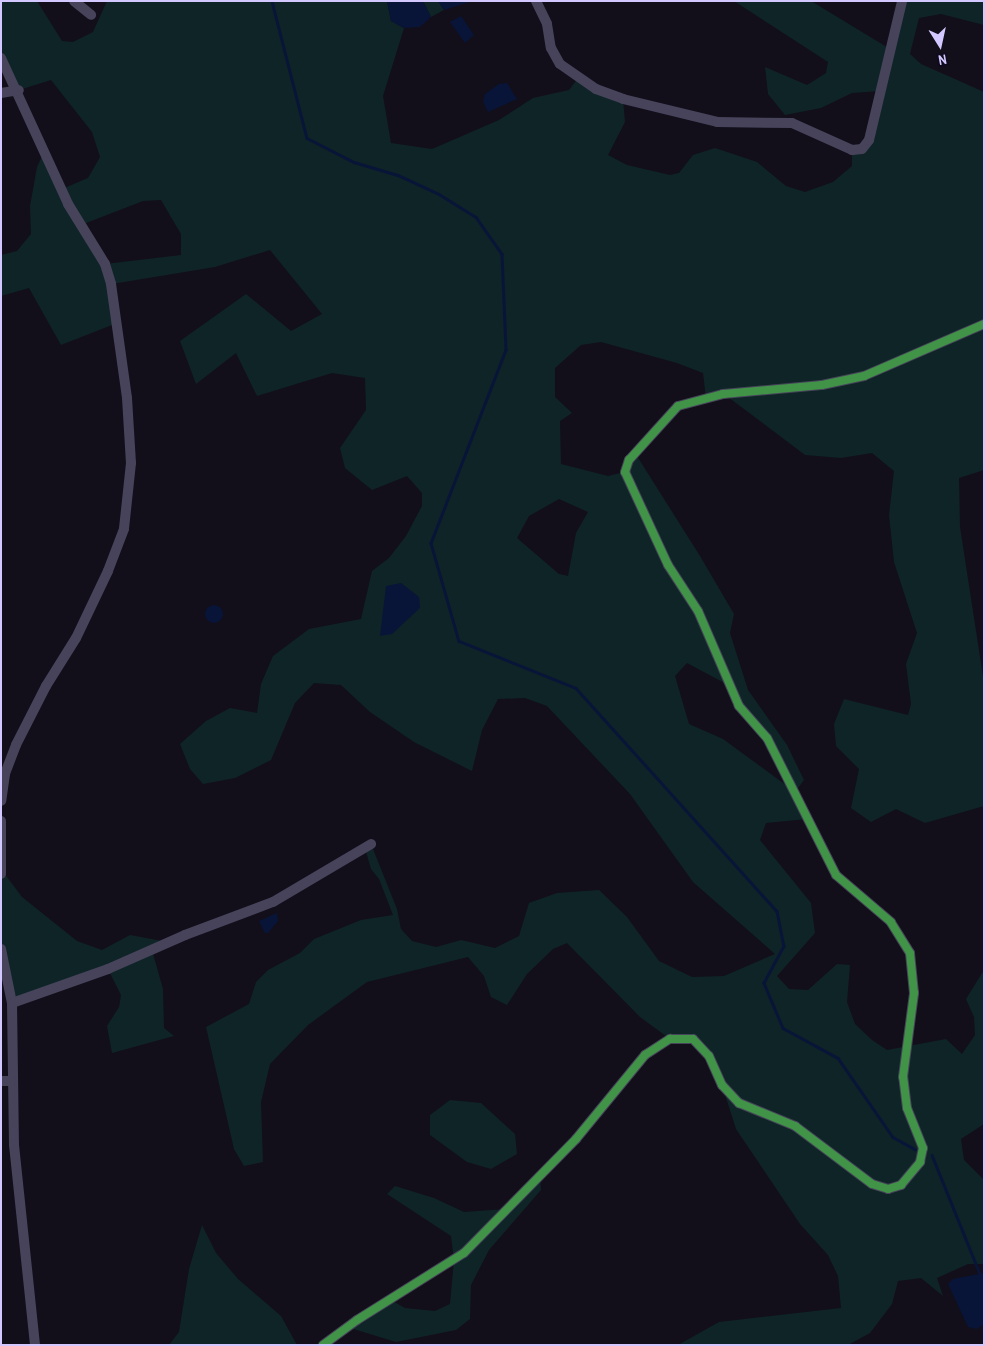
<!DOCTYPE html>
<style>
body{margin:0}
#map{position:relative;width:985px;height:1346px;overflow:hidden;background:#120f1a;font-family:"Archivo Narrow",sans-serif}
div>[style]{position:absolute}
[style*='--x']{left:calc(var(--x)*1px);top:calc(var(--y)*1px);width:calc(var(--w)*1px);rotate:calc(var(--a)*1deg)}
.green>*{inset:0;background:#0f2426}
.water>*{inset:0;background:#081538}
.round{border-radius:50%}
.stream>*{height:2.5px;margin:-1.25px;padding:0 1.25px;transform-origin:1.25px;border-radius:1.25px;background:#081538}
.minor>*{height:10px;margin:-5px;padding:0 5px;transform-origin:5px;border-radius:5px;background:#47435b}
.cycleway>*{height:8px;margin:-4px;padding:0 4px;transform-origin:4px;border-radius:4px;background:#419447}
span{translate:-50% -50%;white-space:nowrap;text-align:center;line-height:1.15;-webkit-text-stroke:4.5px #100b1e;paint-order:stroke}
.frame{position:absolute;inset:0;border:2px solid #d3c8ff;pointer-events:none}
.north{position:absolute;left:915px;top:20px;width:50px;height:50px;-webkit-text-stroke:4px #100b1e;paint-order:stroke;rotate:170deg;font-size:14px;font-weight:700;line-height:20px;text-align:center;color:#d3c8ff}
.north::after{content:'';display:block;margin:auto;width:18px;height:22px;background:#d3c8ff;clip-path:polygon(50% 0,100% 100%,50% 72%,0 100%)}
</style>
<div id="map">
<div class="green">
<div style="clip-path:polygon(evenodd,1px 1px,37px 1px,62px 41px,73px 42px,93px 32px,107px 1px,387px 1px,391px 21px,404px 28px,383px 96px,391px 143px,432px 149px,499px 120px,533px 98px,569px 90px,578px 78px,623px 99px,625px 122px,608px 155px,627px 165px,670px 175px,679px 173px,693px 155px,715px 148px,757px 162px,786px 186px,805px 192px,833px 182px,852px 166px,852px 150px,862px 149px,880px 91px,852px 93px,821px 108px,785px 115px,768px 94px,765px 67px,807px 85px,826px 73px,828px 62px,734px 1px,811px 1px,890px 49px,902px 1px,984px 1px,984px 25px,941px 14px,919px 18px,910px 54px,921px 64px,984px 92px,984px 470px,959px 478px,960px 527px,984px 683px,984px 806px,925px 823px,896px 809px,871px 822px,851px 808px,859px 769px,836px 746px,834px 724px,844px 699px,908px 715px,911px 704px,906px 664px,917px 633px,894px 562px,889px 515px,894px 471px,872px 453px,841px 458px,805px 455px,724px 394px,706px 398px,703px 373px,677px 363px,601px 342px,581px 345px,555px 368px,555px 397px,572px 413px,560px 421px,561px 464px,608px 476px,625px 472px,635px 453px,700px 556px,734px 614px,730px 633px,748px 690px,787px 745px,804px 780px,795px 792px,807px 819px,766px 823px,760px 840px,811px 903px,815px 933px,777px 976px,789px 989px,808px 990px,837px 964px,850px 965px,847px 1002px,855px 1024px,872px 1040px,887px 1050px,946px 1039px,962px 1054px,975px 1035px,974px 1017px,966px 999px,984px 970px,984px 1124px,961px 1139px,964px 1160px,984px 1180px,984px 1264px,968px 1264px,937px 1278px,943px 1296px,921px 1278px,898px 1281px,892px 1304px,870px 1333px,848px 1345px,678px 1345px,719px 1322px,841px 1308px,838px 1276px,828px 1255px,800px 1224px,736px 1129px,722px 1085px,693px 1039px,670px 1039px,640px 1017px,567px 943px,553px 949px,527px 974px,507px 1005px,491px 997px,484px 976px,468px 957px,367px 982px,308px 1025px,270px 1064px,261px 1102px,263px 1162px,244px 1166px,234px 1149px,206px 1027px,249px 1004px,256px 982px,268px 970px,300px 953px,314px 939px,361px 920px,393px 915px,379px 879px,371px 869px,365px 848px,371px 844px,397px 909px,401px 929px,412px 941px,436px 947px,461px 940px,495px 948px,519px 936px,529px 903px,557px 893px,599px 890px,627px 917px,659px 961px,692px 977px,724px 976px,775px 954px,693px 882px,630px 794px,547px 706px,525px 698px,498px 699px,482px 730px,472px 771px,414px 742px,370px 712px,341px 685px,314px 683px,295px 703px,271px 760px,235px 778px,203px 784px,190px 769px,180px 744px,206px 721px,230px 708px,257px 713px,261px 684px,273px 656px,309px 629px,361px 619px,372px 571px,389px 558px,406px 536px,422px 506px,422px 493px,407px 476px,372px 490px,345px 468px,340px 448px,366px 410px,365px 378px,332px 373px,257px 396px,236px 353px,196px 384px,180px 341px,246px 294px,291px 331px,322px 314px,270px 250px,215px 267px,112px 284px,117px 323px,61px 345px,29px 288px,1px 296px,1px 255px,17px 251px,31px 234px,30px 206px,37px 167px,45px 150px,62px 189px,88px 178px,100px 157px,92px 132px,51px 80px,19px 90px,1px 58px,1px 1px,161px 200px,181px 234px,181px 255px,105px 264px,81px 225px,143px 201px,161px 200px,1px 1px,559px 499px,588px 512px,576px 533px,568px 576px,559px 574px,517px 538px,529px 516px,559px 499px,1px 1px,687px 663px,730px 686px,794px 791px,723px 739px,689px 724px,675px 676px,687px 663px)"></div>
<div style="clip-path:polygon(423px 1px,438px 1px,444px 10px,431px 17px)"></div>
<div style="clip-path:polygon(1px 869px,22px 897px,77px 941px,102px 950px,130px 935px,168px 942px,152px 950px,163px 989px,164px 1028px,174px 1036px,112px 1053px,107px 1026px,119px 1007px,121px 995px,108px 969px,12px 1003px,1px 965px)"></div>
<div style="clip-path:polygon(450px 1100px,481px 1103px,515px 1134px,517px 1154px,491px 1169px,467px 1162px,430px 1135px,430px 1115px)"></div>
<div style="clip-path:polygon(540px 1175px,541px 1190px,489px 1250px,471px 1285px,470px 1319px,456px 1330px,396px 1342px,347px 1327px,389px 1299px,405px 1308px,435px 1311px,450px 1304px,454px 1260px,451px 1236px,387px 1194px,395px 1186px,434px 1198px,464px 1212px,506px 1209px)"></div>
<div style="clip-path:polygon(202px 1225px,216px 1253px,238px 1279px,281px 1316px,297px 1345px,169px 1345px,179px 1332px,189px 1269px)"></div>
</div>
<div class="water">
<div style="clip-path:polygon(387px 1px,423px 1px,431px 17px,420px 27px,404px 28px,391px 21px)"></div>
<div style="clip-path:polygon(438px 1px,473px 1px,444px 10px)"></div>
<div style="clip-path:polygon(461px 16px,474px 35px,465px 43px,450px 22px)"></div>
<div style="clip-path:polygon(507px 83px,517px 99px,488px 112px,483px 102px,485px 94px,499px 84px)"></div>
<div style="clip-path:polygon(401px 583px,419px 597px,420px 608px,392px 634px,380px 636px,386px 586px)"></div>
<div class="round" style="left:205px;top:605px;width:18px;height:18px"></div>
<div style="clip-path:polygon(277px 913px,278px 921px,268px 933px,265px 933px,259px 921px)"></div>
<div style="clip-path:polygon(984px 1273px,984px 1324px,977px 1329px,968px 1327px,948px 1284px,953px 1279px)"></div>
</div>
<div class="stream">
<div style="--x:272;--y:1;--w:141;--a:75.7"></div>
<div style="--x:307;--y:138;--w:53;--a:27.1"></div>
<div style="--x:354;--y:162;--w:46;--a:16.5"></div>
<div style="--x:398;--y:175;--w:45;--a:24.9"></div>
<div style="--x:439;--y:194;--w:44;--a:31.9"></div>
<div style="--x:476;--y:217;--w:45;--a:54.9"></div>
<div style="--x:502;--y:254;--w:96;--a:87.6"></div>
<div style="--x:506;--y:350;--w:207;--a:111.2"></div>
<div style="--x:431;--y:543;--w:102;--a:74.1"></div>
<div style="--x:459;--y:641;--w:126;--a:21.9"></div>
<div style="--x:576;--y:688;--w:300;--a:48"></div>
<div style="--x:777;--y:911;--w:36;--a:79"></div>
<div style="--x:784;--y:946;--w:42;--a:118.4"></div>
<div style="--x:764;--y:983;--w:49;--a:67.1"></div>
<div style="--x:783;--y:1028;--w:63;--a:28.6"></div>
<div style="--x:838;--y:1058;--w:96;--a:55.2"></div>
<div style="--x:893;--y:1137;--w:25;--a:29"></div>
<div style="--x:932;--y:1155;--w:131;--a:68"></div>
</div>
<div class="minor">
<div style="--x:74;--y:1;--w:22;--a:39"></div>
<div style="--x:536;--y:1;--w:25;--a:64"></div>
<div style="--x:547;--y:24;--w:24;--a:81"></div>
<div style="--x:551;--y:48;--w:18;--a:61"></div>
<div style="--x:560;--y:64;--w:44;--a:34.8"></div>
<div style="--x:596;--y:89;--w:29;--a:20"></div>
<div style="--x:623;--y:99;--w:97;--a:13.7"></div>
<div style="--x:717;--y:122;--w:75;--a:0.8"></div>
<div style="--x:792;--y:123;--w:66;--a:24.2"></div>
<div style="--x:852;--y:150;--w:10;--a:-6"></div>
<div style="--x:862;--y:149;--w:11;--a:-52"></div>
<div style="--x:869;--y:140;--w:143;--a:-76.6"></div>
<div style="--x:1;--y:58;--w:161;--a:65.3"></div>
<div style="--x:68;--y:204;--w:70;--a:58.3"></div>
<div style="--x:105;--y:264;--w:21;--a:73"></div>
<div style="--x:111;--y:284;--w:115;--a:82"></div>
<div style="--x:127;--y:398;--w:65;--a:86.5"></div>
<div style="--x:131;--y:463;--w:66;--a:96.1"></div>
<div style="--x:124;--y:529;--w:45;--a:110.9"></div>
<div style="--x:108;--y:571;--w:74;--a:115.5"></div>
<div style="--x:76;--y:638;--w:57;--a:122"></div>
<div style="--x:46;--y:686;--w:66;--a:117"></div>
<div style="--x:16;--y:745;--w:31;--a:111"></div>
<div style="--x:5;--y:774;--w:27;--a:98"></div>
<div style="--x:1;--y:93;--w:18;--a:-9"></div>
<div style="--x:1;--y:821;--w:53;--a:90"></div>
<div style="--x:1;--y:949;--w:55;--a:78.5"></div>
<div style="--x:12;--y:1003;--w:142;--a:89.2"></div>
<div style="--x:14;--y:1145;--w:201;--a:84"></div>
<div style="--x:12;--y:1003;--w:102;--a:-19.5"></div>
<div style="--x:108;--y:969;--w:84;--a:-23.8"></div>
<div style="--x:185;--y:935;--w:94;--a:-20.6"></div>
<div style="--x:273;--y:902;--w:114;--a:-30.6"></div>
<div style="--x:1;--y:1081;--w:10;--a:0"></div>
<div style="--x:323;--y:1345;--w:42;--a:-36.3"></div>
<div style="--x:357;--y:1320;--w:126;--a:-32.1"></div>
<div style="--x:464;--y:1253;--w:160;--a:-45.5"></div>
<div style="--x:576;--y:1139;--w:109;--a:-50.6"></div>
<div style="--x:645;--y:1055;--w:30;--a:-33"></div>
<div style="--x:670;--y:1039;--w:23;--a:0"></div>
<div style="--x:693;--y:1039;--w:23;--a:47"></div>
<div style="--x:709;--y:1056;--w:32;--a:66"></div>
<div style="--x:722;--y:1085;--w:25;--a:47"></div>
<div style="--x:739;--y:1103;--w:61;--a:22.3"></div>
<div style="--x:795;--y:1126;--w:96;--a:37"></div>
<div style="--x:872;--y:1184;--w:17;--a:17"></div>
<div style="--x:888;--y:1189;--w:14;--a:-17"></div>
<div style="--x:901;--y:1185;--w:30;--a:-50"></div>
<div style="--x:920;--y:1162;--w:14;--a:-78"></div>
<div style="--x:923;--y:1148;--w:43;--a:-111.8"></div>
<div style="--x:907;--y:1108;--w:31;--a:-97"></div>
<div style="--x:903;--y:1077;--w:85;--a:-82.5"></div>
<div style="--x:914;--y:993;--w:40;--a:-95.7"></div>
<div style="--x:910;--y:953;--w:36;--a:-122"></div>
<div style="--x:891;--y:922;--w:72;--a:-139.5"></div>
<div style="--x:836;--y:875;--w:153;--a:-116.7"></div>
<div style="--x:767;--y:738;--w:43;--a:-131.2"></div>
<div style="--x:739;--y:706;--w:103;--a:-113.3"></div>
<div style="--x:698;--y:611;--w:55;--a:-123.1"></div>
<div style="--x:668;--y:565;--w:102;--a:-114.8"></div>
<div style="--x:625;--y:472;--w:13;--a:-72"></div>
<div style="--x:629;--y:460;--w:73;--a:-47.8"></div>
<div style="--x:678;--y:406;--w:47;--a:-14.9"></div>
<div style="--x:723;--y:394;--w:99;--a:-5.2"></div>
<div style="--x:822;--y:385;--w:43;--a:-12.1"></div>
<div style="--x:864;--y:376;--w:131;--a:-23.4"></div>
</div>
<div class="cycleway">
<div style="--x:323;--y:1345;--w:42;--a:-36.3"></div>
<div style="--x:357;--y:1320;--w:126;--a:-32.1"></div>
<div style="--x:464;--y:1253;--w:160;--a:-45.5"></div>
<div style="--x:576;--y:1139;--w:109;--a:-50.6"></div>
<div style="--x:645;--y:1055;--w:30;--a:-33"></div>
<div style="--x:670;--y:1039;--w:23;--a:0"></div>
<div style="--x:693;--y:1039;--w:23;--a:47"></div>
<div style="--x:709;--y:1056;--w:32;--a:66"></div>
<div style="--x:722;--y:1085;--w:25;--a:47"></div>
<div style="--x:739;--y:1103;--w:61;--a:22.3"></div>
<div style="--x:795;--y:1126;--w:96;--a:37"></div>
<div style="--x:872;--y:1184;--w:17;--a:17"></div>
<div style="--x:888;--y:1189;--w:14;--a:-17"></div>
<div style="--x:901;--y:1185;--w:30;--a:-50"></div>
<div style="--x:920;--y:1162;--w:14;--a:-78"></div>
<div style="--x:923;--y:1148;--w:43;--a:-111.8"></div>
<div style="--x:907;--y:1108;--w:31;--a:-97"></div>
<div style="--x:903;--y:1077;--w:85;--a:-82.5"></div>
<div style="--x:914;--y:993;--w:40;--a:-95.7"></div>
<div style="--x:910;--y:953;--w:36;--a:-122"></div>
<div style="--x:891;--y:922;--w:72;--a:-139.5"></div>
<div style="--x:836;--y:875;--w:153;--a:-116.7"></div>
<div style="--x:767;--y:738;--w:43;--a:-131.2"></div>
<div style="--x:739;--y:706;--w:103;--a:-113.3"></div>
<div style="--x:698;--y:611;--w:55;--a:-123.1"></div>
<div style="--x:668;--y:565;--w:102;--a:-114.8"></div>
<div style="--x:625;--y:472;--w:13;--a:-72"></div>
<div style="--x:629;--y:460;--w:73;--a:-47.8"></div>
<div style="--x:678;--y:406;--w:47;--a:-14.9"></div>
<div style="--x:723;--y:394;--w:99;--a:-5.2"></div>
<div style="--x:822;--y:385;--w:43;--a:-12.1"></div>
<div style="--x:864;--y:376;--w:131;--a:-23.4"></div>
</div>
<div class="frame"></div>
<div class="north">N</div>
</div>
